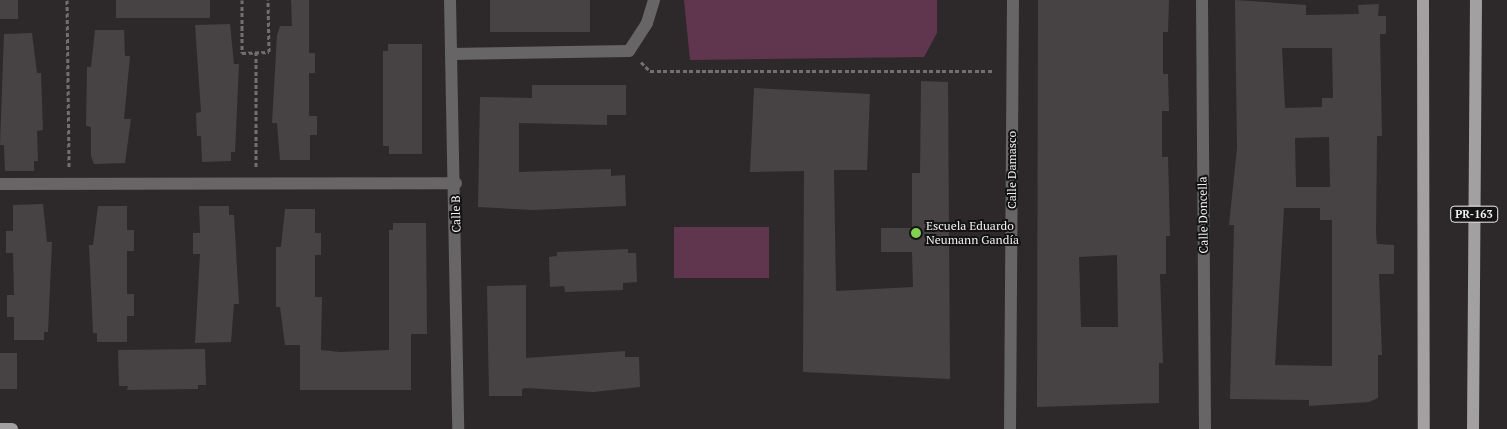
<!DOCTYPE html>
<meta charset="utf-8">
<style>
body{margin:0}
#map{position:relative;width:1507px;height:429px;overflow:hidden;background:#2d292b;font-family:"PT Serif",serif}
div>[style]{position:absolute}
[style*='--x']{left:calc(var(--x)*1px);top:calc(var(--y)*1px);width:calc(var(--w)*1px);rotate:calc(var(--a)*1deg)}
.green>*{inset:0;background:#60364e;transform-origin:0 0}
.building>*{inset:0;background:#474345;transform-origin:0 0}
.path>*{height:3px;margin-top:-1.5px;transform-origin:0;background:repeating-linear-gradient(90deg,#726f70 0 4px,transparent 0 6.5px)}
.service>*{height:12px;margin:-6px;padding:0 6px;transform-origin:6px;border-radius:6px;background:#676566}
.minor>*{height:12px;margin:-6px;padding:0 6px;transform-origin:6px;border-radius:6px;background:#676566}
.primary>*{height:12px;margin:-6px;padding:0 6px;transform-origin:6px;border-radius:6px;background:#a3a0a1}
.dots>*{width:14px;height:14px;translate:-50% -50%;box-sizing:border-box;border:2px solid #141313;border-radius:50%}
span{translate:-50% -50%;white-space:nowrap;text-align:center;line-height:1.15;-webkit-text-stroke:4px #141313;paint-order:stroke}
.shield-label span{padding:1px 4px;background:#141313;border:1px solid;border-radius:4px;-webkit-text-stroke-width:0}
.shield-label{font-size:11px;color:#f2f0f1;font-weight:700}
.street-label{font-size:12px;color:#f2f0f1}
.poi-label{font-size:12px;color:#f2f0f1}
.left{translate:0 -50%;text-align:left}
</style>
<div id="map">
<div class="green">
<div style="clip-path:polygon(684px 0,937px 0,937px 33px,924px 57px,690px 60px)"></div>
<div style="left:674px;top:227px;width:95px;height:51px"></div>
</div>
<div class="building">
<div style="left:0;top:0;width:18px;height:19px"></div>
<div style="left:116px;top:0;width:94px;height:18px"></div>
<div style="clip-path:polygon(291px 0,309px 0,309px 53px,315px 53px,315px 73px,309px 73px,309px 116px,317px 116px,317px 135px,310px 135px,310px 160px,280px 160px,277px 123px,272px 123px,277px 35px,280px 26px,292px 26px)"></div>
<div style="left:490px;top:0;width:100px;height:32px"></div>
<div style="clip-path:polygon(evenodd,1038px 0,1169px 0,1168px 32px,1163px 32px,1163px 74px,1168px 74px,1169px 111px,1162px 111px,1162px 157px,1168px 157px,1170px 236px,1166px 236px,1166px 274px,1160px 274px,1163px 363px,1159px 363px,1159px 403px,1037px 407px,1038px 0,1117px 255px,1118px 327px,1081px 327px,1079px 257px,1117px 255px)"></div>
<div style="clip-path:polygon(evenodd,1235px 0,1306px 5px,1306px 15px,1359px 14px,1358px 5px,1379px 4px,1378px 16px,1386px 16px,1386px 34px,1380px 34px,1382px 136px,1377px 136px,1376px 233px,1377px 244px,1394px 245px,1394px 274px,1379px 274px,1382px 355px,1378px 355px,1378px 398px,1369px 402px,1309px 406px,1309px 400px,1230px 399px,1234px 225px,1229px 225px,1237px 148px,1235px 0,1282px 48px,1332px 48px,1333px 98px,1322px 98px,1322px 107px,1285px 108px,1282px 48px,1235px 0,1329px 137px,1330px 187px,1296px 187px,1295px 138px,1329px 137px,1235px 0,1284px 208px,1320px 208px,1320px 220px,1332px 220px,1332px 366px,1275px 365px,1284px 208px)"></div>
<div style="clip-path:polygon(230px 24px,234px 64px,239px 64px,235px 152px,231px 152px,231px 161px,202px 162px,201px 136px,197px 136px,196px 113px,201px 112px,195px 25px)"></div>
<div style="clip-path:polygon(95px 30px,124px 30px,125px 56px,130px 56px,124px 119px,131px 119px,125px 163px,94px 164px,91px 156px,91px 127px,86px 126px,87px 67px,91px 67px)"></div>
<div style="clip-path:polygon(32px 33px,37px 73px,41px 73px,43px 130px,37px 131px,38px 161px,34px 161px,34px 171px,5px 171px,4px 145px,0 145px,4px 34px)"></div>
<div style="clip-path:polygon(388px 44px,422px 44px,422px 154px,389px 154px,389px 146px,383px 146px,383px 51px,388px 51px)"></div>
<div style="clip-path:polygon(921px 81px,948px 82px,950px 379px,803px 372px,804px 171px,750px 172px,754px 88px,870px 94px,867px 170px,834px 170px,836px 291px,913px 287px,912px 252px,881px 252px,881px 228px,912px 228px,912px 173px,920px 173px)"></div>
<div style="clip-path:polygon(532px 85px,626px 85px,626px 115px,607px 115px,607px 125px,519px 123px,519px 172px,611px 169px,611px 176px,625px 175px,626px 206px,533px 210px,478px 207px,480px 97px,532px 98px)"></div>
<div style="clip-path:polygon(43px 204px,47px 242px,52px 242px,48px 332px,44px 332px,44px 340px,14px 340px,14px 317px,7px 317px,7px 295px,14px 295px,13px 253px,6px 253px,6px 231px,13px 231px,13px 205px)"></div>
<div style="clip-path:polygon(98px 206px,127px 206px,127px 230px,134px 230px,134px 251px,127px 251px,127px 294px,134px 294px,134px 316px,127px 316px,127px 342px,97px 342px,97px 333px,93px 333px,89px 245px,93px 245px)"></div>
<div style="clip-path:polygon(199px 206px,229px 206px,229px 215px,234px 215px,239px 304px,234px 304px,231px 342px,195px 343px,200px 254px,193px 254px,193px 233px,200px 233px)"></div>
<div style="clip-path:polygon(285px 209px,315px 209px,315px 233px,321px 233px,321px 255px,315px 255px,315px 297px,322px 297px,321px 350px,340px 352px,389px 350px,389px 230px,393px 230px,393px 223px,426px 223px,427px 334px,411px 334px,411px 390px,300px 390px,300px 345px,285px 345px,280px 307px,276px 307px,276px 247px,281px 247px)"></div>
<div style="clip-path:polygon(628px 249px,628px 253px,636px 253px,637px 282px,623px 283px,623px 290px,565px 292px,564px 286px,550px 287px,549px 257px,557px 256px,557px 252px)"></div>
<div style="clip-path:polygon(526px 285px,526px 358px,625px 351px,625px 357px,639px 357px,640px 387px,593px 392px,526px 388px,522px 389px,522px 396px,489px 396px,487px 286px)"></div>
<div style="clip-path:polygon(205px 349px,206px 385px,198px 385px,198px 389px,127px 390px,128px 386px,119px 386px,118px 350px)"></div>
<div style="left:0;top:353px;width:17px;height:36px"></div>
</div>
<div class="path">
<div style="--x:67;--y:0;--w:168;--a:89.3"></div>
<div style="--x:242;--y:0;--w:53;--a:90"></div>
<div style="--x:242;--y:53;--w:27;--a:-2"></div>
<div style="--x:269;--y:52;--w:52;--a:-91.1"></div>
<div style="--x:256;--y:52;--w:116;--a:90"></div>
<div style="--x:641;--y:62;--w:13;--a:45"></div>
<div style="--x:650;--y:71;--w:344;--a:0"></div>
</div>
<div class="service">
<div style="--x:0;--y:184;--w:456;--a:-0.1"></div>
</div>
<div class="minor">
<div style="--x:450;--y:0;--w:429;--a:88.9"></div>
<div style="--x:1202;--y:0;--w:429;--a:89.6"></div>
<div style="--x:451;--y:54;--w:178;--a:-1"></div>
<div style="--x:629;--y:51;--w:33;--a:-57"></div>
<div style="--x:647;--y:23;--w:24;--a:-73"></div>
<div style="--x:1010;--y:429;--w:429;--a:-89.6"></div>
</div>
<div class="primary">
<div style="--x:1423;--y:0;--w:429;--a:89.9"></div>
<div style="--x:0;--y:429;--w:12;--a:0"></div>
<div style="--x:1473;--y:429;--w:429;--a:-89.6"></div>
</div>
<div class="dots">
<div style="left:916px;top:233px;background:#81d050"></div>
</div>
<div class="shield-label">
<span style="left:1474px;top:214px">PR-163</span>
</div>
<div class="street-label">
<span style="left:1012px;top:170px;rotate:-90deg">Calle Damasco</span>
<span style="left:456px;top:214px;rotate:-91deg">Calle B</span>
<span style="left:1203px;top:215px;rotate:-91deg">Calle Doncella</span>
</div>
<div class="poi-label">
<span class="left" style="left:926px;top:233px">Escuela Eduardo<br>Neumann Gandía</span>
</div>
</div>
